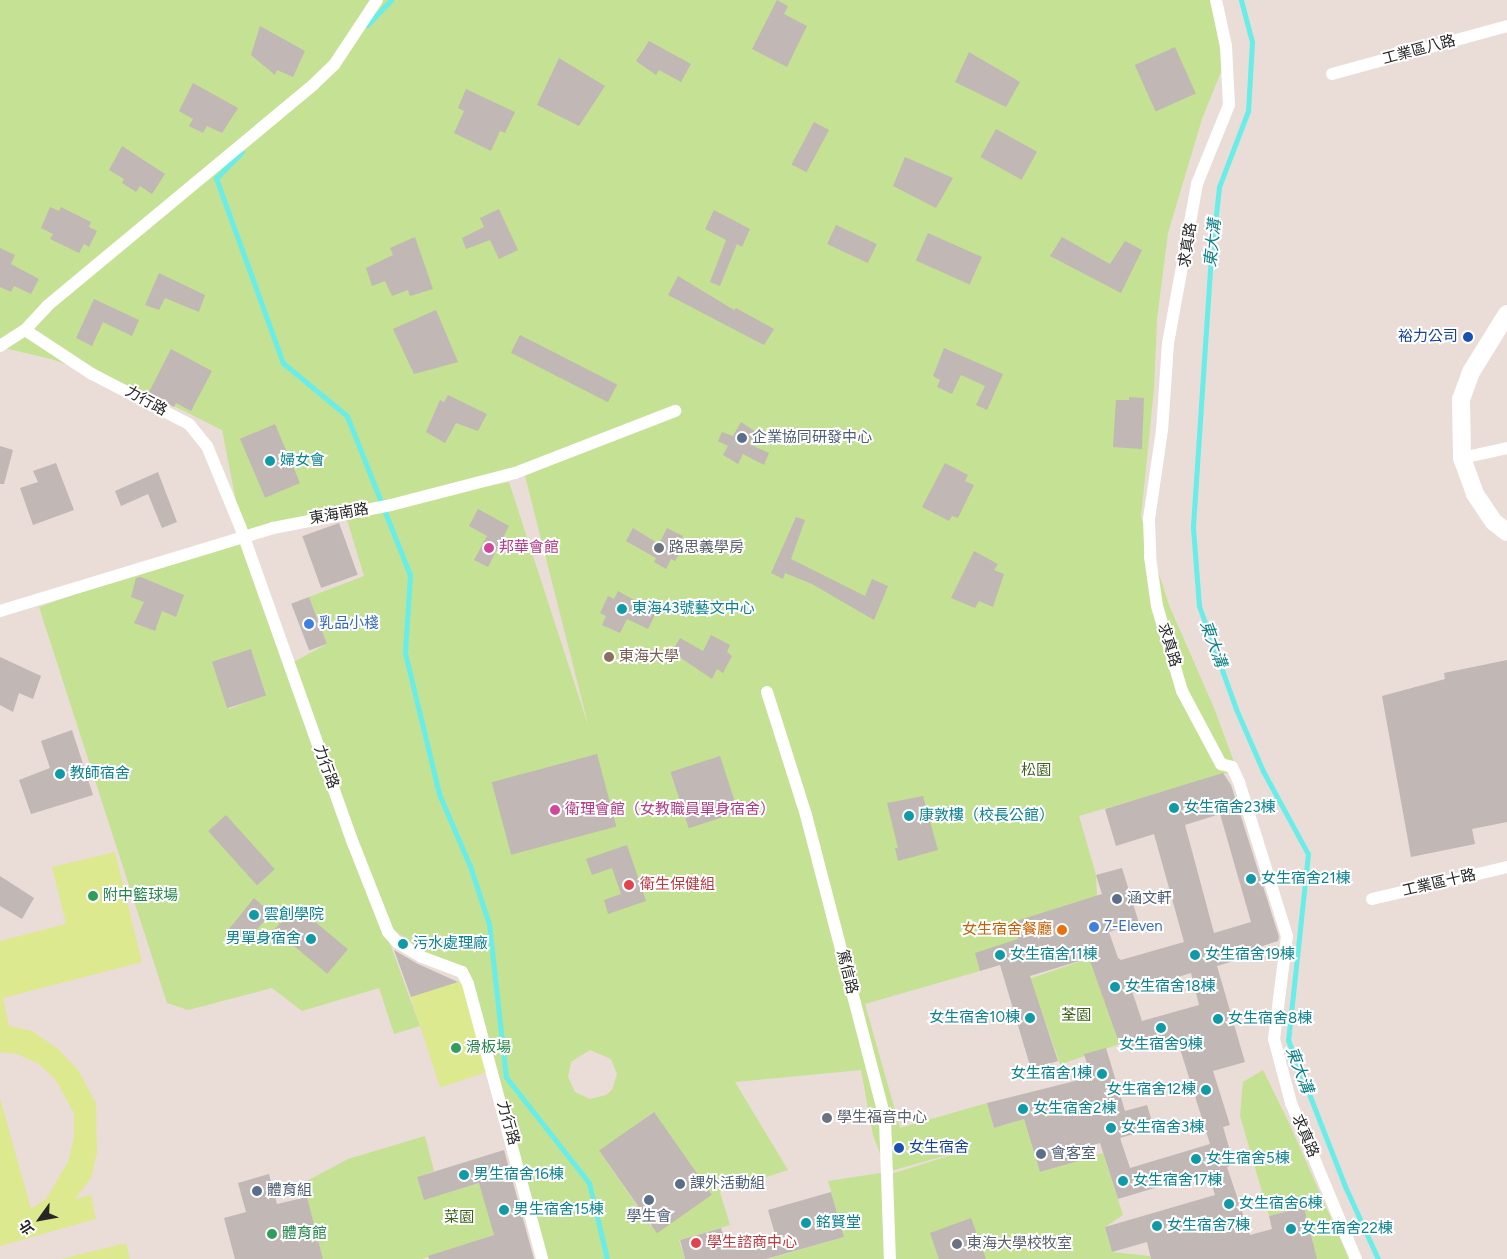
<!DOCTYPE html>
<meta charset="utf-8">
<style>
body{margin:0}
#map{position:relative;width:1507px;height:1259px;overflow:hidden;background:#eadcd7;font-family:Figtree,"Noto Sans TC",sans-serif}
div>[style]{position:absolute}
[style*='--x']{left:calc(var(--x)*1px);top:calc(var(--y)*1px);width:calc(var(--w)*1px);rotate:calc(var(--a)*1deg)}
.green>*{inset:0;background:#c5e193;transform-origin:0 0}
.pitch>*{inset:0;background:#dde98e;transform-origin:0 0}
.stream>*{height:5px;margin:-2.5px;padding:0 2.5px;transform-origin:2.5px;border-radius:2.5px;background:#68ede9}
.building>*{inset:0;background:#c1b7b4;transform-origin:0 0}
.street>*{height:12px;margin:-6px;padding:0 6px;transform-origin:6px;border-radius:6px;background:#fff}
.secondary>*{height:18px;margin:-9px;padding:0 9px;transform-origin:9px;border-radius:9px;background:#fff}
.dots>*{width:14px;height:14px;translate:-50% -50%;box-sizing:border-box;border:2px solid #fff;border-radius:50%}
span{translate:-50% -50%;white-space:nowrap;text-align:center;line-height:1.15;-webkit-text-stroke:4px #fff;paint-order:stroke}
.street-label{font-size:15px;color:#262626}
.transit-label{font-size:15px;color:#164399}
.right{translate:-100% -50%;text-align:right}
.left{translate:0 -50%;text-align:left}
.service-label{font-size:15px;color:#4e5e75}
.culture-label{font-size:15px;color:#0d838f}
.hotel-label{font-size:15px;color:#b23c85}
.worship-label{font-size:15px;color:#5b616d}
.shop-label{font-size:15px;color:#366cbe}
.education-label{font-size:15px;color:#785e54}
.park-label{font-size:15px;color:#3d6119}
.health-label{font-size:15px;color:#be3a42}
.leisure-label{font-size:15px;color:#27864d}
.food-label{font-size:15px;color:#c56008}
.water-label{font-size:16px;color:#0d8287;font-style:italic}
.north{position:absolute;left:15px;top:1194px;width:50px;height:50px;-webkit-text-stroke:4px #fff;paint-order:stroke;rotate:238deg;font-size:14px;font-weight:700;line-height:20px;text-align:center;color:#262626}
.north::after{content:'';display:block;margin:auto;width:18px;height:22px;background:#262626;clip-path:polygon(50% 0,100% 100%,50% 72%,0 100%)}
</style>
<div id="map">
<div class="green">
<div style="clip-path:polygon(evenodd,0 0,1211px 0,1223px 67px,1202px 119px,1168px 233px,1157px 319px,1154px 389px,1141px 517px,1169px 605px,1214px 708px,1237px 770px,1079px 816px,1096px 875px,1097px 896px,1014px 922px,1018px 939px,980px 971px,865px 1004px,900px 1128px,987px 1103px,994px 1128px,1024px 1119px,1040px 1172px,1103px 1153px,1123px 1215px,1105px 1227px,1112px 1252px,1150px 1256px,1151px 1259px,768px 1259px,844px 1237px,828px 1181px,887px 1172px,873px 1135px,861px 1070px,735px 1082px,788px 1170px,720px 1192px,730px 1225px,679px 1240px,685px 1259px,539px 1259px,463px 980px,384px 923px,369px 886px,420px 1026px,394px 1034px,379px 988px,302px 1011px,272px 988px,188px 1010px,167px 1003px,39px 607px,243px 536px,222px 430px,142px 390px,51px 359px,0 347px,0 0,656px 420px,525px 476px,589px 728px,509px 482px,404px 503px,516px 473px,656px 420px,0 0,345px 513px,364px 576px,309px 597px,327px 644px,288px 665px,244px 536px,345px 513px,0 0,251px 649px,266px 695px,229px 709px,225px 697px,251px 649px,0 0,590px 1050px,611px 1059px,617px 1074px,612px 1090px,606px 1095px,590px 1099px,575px 1092px,568px 1077px,571px 1062px,590px 1050px,0 0,653px 1112px,712px 1195px,651px 1226px,600px 1152px,653px 1112px,0 0,983px 1145px,888px 1175px,887px 1172px,983px 1145px)"></div>
<div style="left:1090px;top:958px;width:91px;height:63px;rotate:71deg"></div>
<div style="clip-path:polygon(1263px 1070px,1289px 1123px,1349px 1259px,1317px 1259px,1298px 1246px,1313px 1242px,1304px 1207px,1269px 1216px,1240px 1116px,1243px 1082px)"></div>
<div style="clip-path:polygon(425px 1136px,434px 1171px,417px 1177px,424px 1199px,480px 1183px,494px 1235px,422px 1259px,323px 1259px,303px 1183px,348px 1159px)"></div>
</div>
<div class="pitch">
<div style="clip-path:polygon(115px 852px,142px 962px,3px 998px,9px 1026px,32px 1031px,58px 1049px,78px 1070px,96px 1103px,97px 1153px,91px 1178px,75px 1199px,91px 1195px,96px 1219px,0 1246px,0 1098px,31px 1209px,46px 1199px,68px 1162px,74px 1137px,74px 1113px,55px 1079px,39px 1064px,17px 1054px,0 1052px,0 941px,66px 924px,52px 867px)"></div>
<div style="left:463px;top:980px;width:95px;height:55px;rotate:72deg"></div>
<div style="clip-path:polygon(126px 1243px,130px 1259px,61px 1259px)"></div>
</div>
<div class="stream">
<div style="--x:1241;--y:0;--w:43;--a:75.3"></div>
<div style="--x:1252;--y:42;--w:69;--a:93.3"></div>
<div style="--x:1248;--y:111;--w:81;--a:110.9"></div>
<div style="--x:1219;--y:187;--w:83;--a:96.2"></div>
<div style="--x:1210;--y:270;--w:259;--a:93.8"></div>
<div style="--x:1193;--y:528;--w:78;--a:85.6"></div>
<div style="--x:1199;--y:606;--w:109;--a:70.2"></div>
<div style="--x:1236;--y:709;--w:68;--a:66.5"></div>
<div style="--x:1263;--y:771;--w:94;--a:61.5"></div>
<div style="--x:1308;--y:854;--w:187;--a:96.1"></div>
<div style="--x:1288;--y:1040;--w:155;--a:68.7"></div>
<div style="--x:1344;--y:1184;--w:82;--a:65.6"></div>
<div style="--x:367;--y:25;--w:35;--a:-46"></div>
<div style="--x:242;--y:152;--w:37;--a:135"></div>
<div style="--x:216;--y:178;--w:197;--a:70.1"></div>
<div style="--x:283;--y:363;--w:83;--a:39.6"></div>
<div style="--x:347;--y:416;--w:171;--a:68.4"></div>
<div style="--x:410;--y:575;--w:78;--a:93.7"></div>
<div style="--x:405;--y:653;--w:145;--a:76.4"></div>
<div style="--x:439;--y:794;--w:78;--a:66.7"></div>
<div style="--x:470;--y:866;--w:61;--a:71.9"></div>
<div style="--x:489;--y:924;--w:154;--a:83.7"></div>
<div style="--x:506;--y:1077;--w:135;--a:51.9"></div>
<div style="--x:589;--y:1183;--w:78;--a:76.7"></div>
</div>
<div class="building">
<div style="clip-path:polygon(777px 0,788px 6px,784px 14px,807px 26px,787px 67px,752px 49px)"></div>
<div style="clip-path:polygon(260px 26px,305px 51px,293px 77px,277px 70px,275px 75px,251px 55px)"></div>
<div style="clip-path:polygon(649px 41px,691px 64px,681px 82px,659px 70px,656px 75px,636px 61px)"></div>
<div style="left:1175px;top:47px;width:51px;height:44px;rotate:66deg"></div>
<div style="clip-path:polygon(969px 52px,1020px 82px,1006px 107px,955px 82px)"></div>
<div style="clip-path:polygon(559px 58px,605px 86px,579px 126px,537px 105px)"></div>
<div style="clip-path:polygon(193px 83px,238px 108px,222px 133px,207px 126px,203px 133px,189px 126px,193px 119px,179px 111px)"></div>
<div style="clip-path:polygon(466px 89px,515px 112px,505px 133px,500px 131px,491px 151px,454px 133px,464px 111px,458px 108px)"></div>
<div style="left:814px;top:122px;width:17px;height:48px;rotate:28deg"></div>
<div style="left:996px;top:129px;width:47px;height:32px;rotate:29deg"></div>
<div style="clip-path:polygon(122px 146px,165px 174px,152px 194px,140px 186px,136px 192px,122px 183px,124px 179px,109px 170px)"></div>
<div style="clip-path:polygon(905px 157px,953px 178px,936px 208px,893px 186px)"></div>
<div style="clip-path:polygon(50px 207px,59px 211px,61px 207px,91px 222px,89px 227px,97px 231px,89px 247px,84px 244px,79px 253px,50px 239px,53px 234px,41px 228px)"></div>
<div style="clip-path:polygon(499px 209px,518px 250px,499px 259px,490px 240px,466px 249px,462px 238px,484px 227px,480px 218px)"></div>
<div style="clip-path:polygon(714px 210px,750px 229px,742px 247px,737px 244px,720px 286px,710px 282px,726px 240px,705px 229px)"></div>
<div style="left:836px;top:225px;width:45px;height:21px;rotate:25deg"></div>
<div style="left:928px;top:233px;width:59px;height:30px;rotate:24deg"></div>
<div style="clip-path:polygon(415px 237px,433px 289px,410px 296px,408px 290px,392px 296px,385px 281px,372px 286px,366px 268px,393px 255px,390px 248px)"></div>
<div style="clip-path:polygon(1062px 237px,1110px 264px,1125px 241px,1142px 250px,1121px 293px,1050px 256px)"></div>
<div style="clip-path:polygon(0 248px,15px 255px,11px 264px,39px 279px,31px 294px,14px 286px,11px 292px,0 287px)"></div>
<div style="clip-path:polygon(159px 273px,205px 295px,199px 312px,165px 298px,159px 310px,145px 305px)"></div>
<div style="clip-path:polygon(678px 276px,734px 310px,736px 308px,774px 329px,764px 345px,668px 295px)"></div>
<div style="clip-path:polygon(94px 299px,139px 320px,132px 336px,103px 322px,92px 346px,76px 338px)"></div>
<div style="clip-path:polygon(436px 310px,458px 362px,414px 374px,393px 329px)"></div>
<div style="left:520px;top:335px;width:109px;height:20px;rotate:27deg"></div>
<div style="clip-path:polygon(944px 348px,1003px 374px,987px 410px,976px 405px,985px 386px,961px 375px,952px 394px,937px 387px,940px 380px,933px 376px)"></div>
<div style="clip-path:polygon(171px 349px,212px 371px,191px 411px,176px 403px,174px 407px,148px 394px)"></div>
<div style="clip-path:polygon(448px 395px,487px 414px,478px 431px,456px 423px,445px 443px,426px 432px,440px 400px,444px 402px)"></div>
<div style="clip-path:polygon(1129px 397px,1144px 398px,1142px 449px,1113px 447px,1116px 400px,1129px 400px)"></div>
<div style="clip-path:polygon(741px 422px,756px 432px,749px 444px,769px 453px,764px 465px,743px 454px,738px 464px,723px 455px,728px 446px,718px 441px,722px 432px,733px 436px)"></div>
<div style="left:275px;top:424px;width:64px;height:38px;rotate:67deg"></div>
<div style="clip-path:polygon(0 446px,13px 450px,4px 484px,0 484px)"></div>
<div style="clip-path:polygon(56px 463px,74px 510px,33px 525px,20px 488px,38px 482px,33px 471px)"></div>
<div style="clip-path:polygon(945px 463px,968px 475px,965px 481px,974px 485px,958px 518px,952px 516px,949px 521px,922px 507px)"></div>
<div style="clip-path:polygon(158px 472px,177px 522px,162px 528px,148px 494px,121px 506px,115px 491px)"></div>
<div style="clip-path:polygon(478px 509px,509px 526px,488px 567px,474px 560px,487px 536px,469px 526px)"></div>
<div style="clip-path:polygon(796px 517px,805px 520px,791px 559px,865px 596px,872px 579px,888px 586px,874px 620px,812px 584px,785px 573px,783px 579px,771px 573px)"></div>
<div style="left:339px;top:523px;width:55px;height:39px;rotate:70deg"></div>
<div style="clip-path:polygon(633px 528px,659px 544px,667px 528px,683px 536px,677px 547px,682px 549px,675px 561px,671px 559px,666px 569px,654px 562px,656px 558px,626px 541px)"></div>
<div style="clip-path:polygon(974px 551px,998px 564px,994px 570px,1004px 574px,993px 607px,979px 601px,975px 608px,951px 598px)"></div>
<div style="clip-path:polygon(141px 577px,184px 595px,176px 617px,162px 611px,155px 631px,134px 623px,144px 602px,131px 597px,136px 578px)"></div>
<div style="clip-path:polygon(618px 591px,636px 601px,634px 605px,655px 615px,648px 629px,627px 619px,620px 633px,602px 625px,606px 616px,600px 613px,608px 596px,614px 599px)"></div>
<div style="left:309px;top:597px;width:50px;height:19px;rotate:69deg"></div>
<div style="clip-path:polygon(711px 635px,730px 645px,727px 652px,732px 656px,723px 673px,717px 669px,712px 679px,672px 652px,680px 638px,703px 651px)"></div>
<div style="left:251px;top:649px;width:49px;height:41px;rotate:72deg"></div>
<div style="clip-path:polygon(0 657px,41px 676px,33px 699px,19px 693px,13px 712px,0 705px)"></div>
<div style="clip-path:polygon(1507px 660px,1507px 822px,1472px 829px,1475px 844px,1411px 857px,1382px 696px,1445px 679px,1444px 673px)"></div>
<div style="clip-path:polygon(72px 730px,93px 795px,31px 814px,19px 780px,50px 768px,41px 741px)"></div>
<div style="left:597px;top:754px;width:75px;height:109px;rotate:75deg"></div>
<div style="left:720px;top:756px;width:59px;height:52px;rotate:72deg"></div>
<div style="clip-path:polygon(evenodd,1223px 773px,1231px 785px,1279px 937px,1278px 941px,1253px 949px,1254px 955px,1217px 966px,1245px 1062px,1213px 1071px,1230px 1125px,1223px 1127px,1234px 1164px,1227px 1167px,1250px 1235px,1272px 1229px,1269px 1216px,1304px 1207px,1317px 1259px,1151px 1259px,1147px 1242px,1112px 1252px,1105px 1227px,1215px 1195px,1208px 1172px,1118px 1199px,1100px 1143px,1075px 1150px,1078px 1161px,1040px 1172px,1024px 1119px,994px 1128px,987px 1103px,1091px 1077px,1084px 1054px,1106px 1048px,1125px 1111px,1147px 1105px,1154px 1128px,1120px 1138px,1130px 1168px,1210px 1144px,1176px 1036px,1122px 1051px,1089px 958px,1030px 976px,1058px 1061px,1031px 1069px,1000px 965px,980px 971px,975px 953px,1018px 939px,1013px 922px,1102px 894px,1096px 875px,1122px 868px,1139px 923px,1109px 932px,1118px 958px,1121px 960px,1184px 942px,1154px 834px,1116px 846px,1105px 809px,1223px 773px,1220px 814px,1251px 922px,1214px 933px,1185px 825px,1220px 814px,1223px 773px,1191px 973px,1199px 1005px,1142px 1021px,1132px 991px,1191px 973px)"></div>
<div style="clip-path:polygon(923px 796px,938px 850px,898px 861px,895px 848px,898px 848px,887px 803px)"></div>
<div style="left:226px;top:815px;width:73px;height:24px;rotate:48deg"></div>
<div style="clip-path:polygon(627px 845px,646px 901px,608px 914px,604px 900px,621px 894px,612px 868px,592px 875px,586px 859px)"></div>
<div style="clip-path:polygon(0 876px,34px 898px,22px 919px,0 906px)"></div>
<div style="clip-path:polygon(254px 898px,271px 913px,254px 933px,250px 929px,236px 944px,225px 934px)"></div>
<div style="left:295px;top:905px;width:69px;height:32px;rotate:40deg"></div>
<div style="clip-path:polygon(394px 950px,418px 964px,458px 982px,411px 997px)"></div>
<div style="left:654px;top:1112px;width:101px;height:67px;rotate:55deg"></div>
<div style="clip-path:polygon(504px 1150px,534px 1259px,429px 1259px,428px 1256px,494px 1235px,479px 1183px,424px 1200px,417px 1177px)"></div>
<div style="clip-path:polygon(269px 1174px,277px 1204px,307px 1197px,323px 1259px,235px 1259px,224px 1218px,246px 1212px,238px 1183px)"></div>
<div style="clip-path:polygon(831px 1192px,844px 1237px,766px 1259px,685px 1259px,680px 1240px,721px 1228px,727px 1248px,775px 1234px,768px 1210px)"></div>
<div style="clip-path:polygon(971px 1218px,986px 1259px,939px 1259px,930px 1233px)"></div>
</div>
<div class="street">
<div style="--x:1216;--y:0;--w:47;--a:77.7"></div>
<div style="--x:1226;--y:46;--w:59;--a:87.1"></div>
<div style="--x:1229;--y:105;--w:85;--a:112.1"></div>
<div style="--x:1197;--y:184;--w:162;--a:100.3"></div>
<div style="--x:1168;--y:343;--w:87;--a:93.9"></div>
<div style="--x:1162;--y:430;--w:90;--a:98.3"></div>
<div style="--x:1149;--y:519;--w:38;--a:88"></div>
<div style="--x:1150;--y:557;--w:49;--a:81.9"></div>
<div style="--x:1157;--y:606;--w:89;--a:73.6"></div>
<div style="--x:1182;--y:691;--w:83;--a:61.9"></div>
<div style="--x:1221;--y:764;--w:11;--a:15"></div>
<div style="--x:1232;--y:767;--w:17;--a:65"></div>
<div style="--x:1239;--y:782;--w:161;--a:72.7"></div>
<div style="--x:1287;--y:936;--w:104;--a:97.2"></div>
<div style="--x:1274;--y:1039;--w:66;--a:75.1"></div>
<div style="--x:1291;--y:1103;--w:169;--a:67.4"></div>
<div style="--x:1332;--y:74;--w:181;--a:-15.3"></div>
<div style="--x:25;--y:330;--w:80;--a:33.3"></div>
<div style="--x:92;--y:374;--w:109;--a:27.3"></div>
<div style="--x:189;--y:424;--w:28;--a:51"></div>
<div style="--x:207;--y:446;--w:87;--a:67.6"></div>
<div style="--x:240;--y:526;--w:337;--a:70.4"></div>
<div style="--x:353;--y:843;--w:96;--a:68.5"></div>
<div style="--x:388;--y:932;--w:13;--a:48"></div>
<div style="--x:397;--y:942;--w:29;--a:31"></div>
<div style="--x:422;--y:957;--w:43;--a:20.6"></div>
<div style="--x:462;--y:972;--w:13;--a:63"></div>
<div style="--x:468;--y:984;--w:285;--a:74.9"></div>
<div style="--x:0;--y:346;--w:30;--a:-33"></div>
<div style="--x:25;--y:330;--w:33;--a:-47"></div>
<div style="--x:47;--y:306;--w:346;--a:-39.7"></div>
<div style="--x:313;--y:85;--w:29;--a:-44"></div>
<div style="--x:334;--y:65;--w:78;--a:-56.5"></div>
<div style="--x:1462;--y:458;--w:46;--a:-12.5"></div>
<div style="--x:0;--y:611;--w:285;--a:-16.9"></div>
<div style="--x:273;--y:528;--w:120;--a:-11"></div>
<div style="--x:391;--y:505;--w:128;--a:-14.5"></div>
<div style="--x:515;--y:473;--w:172;--a:-21.2"></div>
<div style="--x:767;--y:692;--w:129;--a:72.4"></div>
<div style="--x:806;--y:815;--w:314;--a:75.4"></div>
<div style="--x:885;--y:1119;--w:140;--a:88"></div>
<div style="--x:1372;--y:899;--w:139;--a:-13.3"></div>
</div>
<div class="secondary">
<div style="--x:1507;--y:314;--w:68;--a:121.8"></div>
<div style="--x:1471;--y:372;--w:29;--a:110"></div>
<div style="--x:1461;--y:399;--w:59;--a:89"></div>
<div style="--x:1462;--y:458;--w:38;--a:70"></div>
<div style="--x:1475;--y:494;--w:34;--a:56"></div>
<div style="--x:1494;--y:522;--w:16;--a:38"></div>
</div>
<div class="dots">
<div style="left:1468px;top:337px;background:#1a4fb4"></div>
<div style="left:742px;top:438px;background:#5c6f8a"></div>
<div style="left:270px;top:461px;background:#0f9aa8"></div>
<div style="left:489px;top:548px;background:#d1479c"></div>
<div style="left:659px;top:548px;background:#6b7280"></div>
<div style="left:622px;top:609px;background:#0f9aa8"></div>
<div style="left:309px;top:624px;background:#3f7fe0"></div>
<div style="left:609px;top:657px;background:#8d6e63"></div>
<div style="left:60px;top:774px;background:#0f9aa8"></div>
<div style="left:1174px;top:808px;background:#0f9aa8"></div>
<div style="left:555px;top:810px;background:#d1479c"></div>
<div style="left:909px;top:816px;background:#0f9aa8"></div>
<div style="left:1251px;top:879px;background:#0f9aa8"></div>
<div style="left:629px;top:885px;background:#e0444e"></div>
<div style="left:93px;top:896px;background:#2e9e5b"></div>
<div style="left:1117px;top:899px;background:#5c6f8a"></div>
<div style="left:254px;top:915px;background:#0f9aa8"></div>
<div style="left:1094px;top:927px;background:#3f7fe0"></div>
<div style="left:1062px;top:930px;background:#e8710a"></div>
<div style="left:311px;top:939px;background:#0f9aa8"></div>
<div style="left:403px;top:944px;background:#0f9aa8"></div>
<div style="left:1000px;top:955px;background:#0f9aa8"></div>
<div style="left:1195px;top:955px;background:#0f9aa8"></div>
<div style="left:1115px;top:987px;background:#0f9aa8"></div>
<div style="left:1030px;top:1018px;background:#0f9aa8"></div>
<div style="left:1218px;top:1019px;background:#0f9aa8"></div>
<div style="left:1161px;top:1028px;background:#0f9aa8"></div>
<div style="left:456px;top:1048px;background:#2e9e5b"></div>
<div style="left:1102px;top:1074px;background:#0f9aa8"></div>
<div style="left:1206px;top:1090px;background:#0f9aa8"></div>
<div style="left:1023px;top:1109px;background:#0f9aa8"></div>
<div style="left:827px;top:1118px;background:#6b7280"></div>
<div style="left:1111px;top:1128px;background:#0f9aa8"></div>
<div style="left:899px;top:1148px;background:#1a4fb4"></div>
<div style="left:1041px;top:1154px;background:#5c6f8a"></div>
<div style="left:1196px;top:1159px;background:#0f9aa8"></div>
<div style="left:464px;top:1175px;background:#0f9aa8"></div>
<div style="left:1123px;top:1181px;background:#0f9aa8"></div>
<div style="left:680px;top:1184px;background:#5c6f8a"></div>
<div style="left:257px;top:1191px;background:#5c6f8a"></div>
<div style="left:649px;top:1200px;background:#5c6f8a"></div>
<div style="left:1229px;top:1204px;background:#0f9aa8"></div>
<div style="left:504px;top:1210px;background:#0f9aa8"></div>
<div style="left:806px;top:1223px;background:#0f9aa8"></div>
<div style="left:1157px;top:1226px;background:#0f9aa8"></div>
<div style="left:1291px;top:1229px;background:#0f9aa8"></div>
<div style="left:272px;top:1234px;background:#2e9e5b"></div>
<div style="left:696px;top:1243px;background:#e0444e"></div>
<div style="left:957px;top:1244px;background:#6b7280"></div>
</div>
<div class="street-label">
<span style="left:1419px;top:50px;rotate:-15deg">工業區八路</span>
<span style="left:1188px;top:245px;rotate:-81deg">求真路</span>
<span style="left:146px;top:401px;rotate:29deg">力行路</span>
<span style="left:339px;top:514px;rotate:-10deg">東海南路</span>
<span style="left:1169px;top:645px;rotate:73deg">求真路</span>
<span style="left:326px;top:767px;rotate:70deg">力行路</span>
<span style="left:1439px;top:883px;rotate:-13deg">工業區十路</span>
<span style="left:847px;top:972px;rotate:76deg">篤信路</span>
<span style="left:508px;top:1123px;rotate:74deg">力行路</span>
<span style="left:1305px;top:1136px;rotate:67deg">求真路</span>
</div>
<div class="transit-label">
<span class="right" style="left:1458px;top:337px">裕力公司</span>
<span class="left" style="left:909px;top:1148px">女生宿舍</span>
</div>
<div class="service-label">
<span class="left" style="left:752px;top:438px">企業協同研發中心</span>
<span class="left" style="left:1127px;top:899px">涵文軒</span>
<span class="left" style="left:1051px;top:1154px">會客室</span>
<span class="left" style="left:690px;top:1184px">課外活動組</span>
<span class="left" style="left:267px;top:1191px">體育組</span>
<span style="left:649px;top:1217px">學生會</span>
</div>
<div class="culture-label">
<span class="left" style="left:280px;top:461px">婦女會</span>
<span class="left" style="left:632px;top:609px">東海43號藝文中心</span>
<span class="left" style="left:70px;top:774px">教師宿舍</span>
<span class="left" style="left:1184px;top:808px">女生宿舍23棟</span>
<span class="left" style="left:919px;top:816px">康敦樓（校長公館）</span>
<span class="left" style="left:1261px;top:879px">女生宿舍21棟</span>
<span class="left" style="left:264px;top:915px">雲創學院</span>
<span class="right" style="left:301px;top:939px">男單身宿舍</span>
<span class="left" style="left:413px;top:944px">污水處理廠</span>
<span class="left" style="left:1010px;top:955px">女生宿舍11棟</span>
<span class="left" style="left:1205px;top:955px">女生宿舍19棟</span>
<span class="left" style="left:1125px;top:987px">女生宿舍18棟</span>
<span class="right" style="left:1020px;top:1018px">女生宿舍10棟</span>
<span class="left" style="left:1228px;top:1019px">女生宿舍8棟</span>
<span style="left:1161px;top:1045px">女生宿舍9棟</span>
<span class="right" style="left:1092px;top:1074px">女生宿舍1棟</span>
<span class="right" style="left:1196px;top:1090px">女生宿舍12棟</span>
<span class="left" style="left:1033px;top:1109px">女生宿舍2棟</span>
<span class="left" style="left:1121px;top:1128px">女生宿舍3棟</span>
<span class="left" style="left:1206px;top:1159px">女生宿舍5棟</span>
<span class="left" style="left:474px;top:1175px">男生宿舍16棟</span>
<span class="left" style="left:1133px;top:1181px">女生宿舍17棟</span>
<span class="left" style="left:1239px;top:1204px">女生宿舍6棟</span>
<span class="left" style="left:514px;top:1210px">男生宿舍15棟</span>
<span class="left" style="left:816px;top:1223px">銘賢堂</span>
<span class="left" style="left:1167px;top:1226px">女生宿舍7棟</span>
<span class="left" style="left:1301px;top:1229px">女生宿舍22棟</span>
</div>
<div class="hotel-label">
<span class="left" style="left:499px;top:548px">邦華會館</span>
<span class="left" style="left:565px;top:810px">衛理會館（女教職員單身宿舍）</span>
</div>
<div class="worship-label">
<span class="left" style="left:669px;top:548px">路思義學房</span>
<span class="left" style="left:837px;top:1118px">學生福音中心</span>
<span class="left" style="left:967px;top:1244px">東海大學校牧室</span>
</div>
<div class="shop-label">
<span class="left" style="left:319px;top:624px">乳品小棧</span>
<span class="left" style="left:1104px;top:927px">7-Eleven</span>
</div>
<div class="education-label">
<span class="left" style="left:619px;top:657px">東海大學</span>
</div>
<div class="park-label">
<span style="left:1036px;top:771px">松園</span>
<span style="left:1076px;top:1016px">荃園</span>
<span style="left:459px;top:1218px">菜園</span>
</div>
<div class="health-label">
<span class="left" style="left:640px;top:885px">衛生保健組</span>
<span class="left" style="left:707px;top:1243px">學生諮商中心</span>
</div>
<div class="leisure-label">
<span class="left" style="left:103px;top:896px">附中籃球場</span>
<span class="left" style="left:466px;top:1048px">滑板場</span>
<span class="left" style="left:282px;top:1234px">體育館</span>
</div>
<div class="food-label">
<span class="right" style="left:1052px;top:930px">女生宿舍餐廳</span>
</div>
<div class="water-label">
<span style="left:1213px;top:243px;rotate:-84deg">東大溝</span>
<span style="left:1213px;top:644px;rotate:70deg">東大溝</span>
<span style="left:1299px;top:1070px;rotate:69deg">東大溝</span>
</div>
<div class="north">北</div>
</div>
